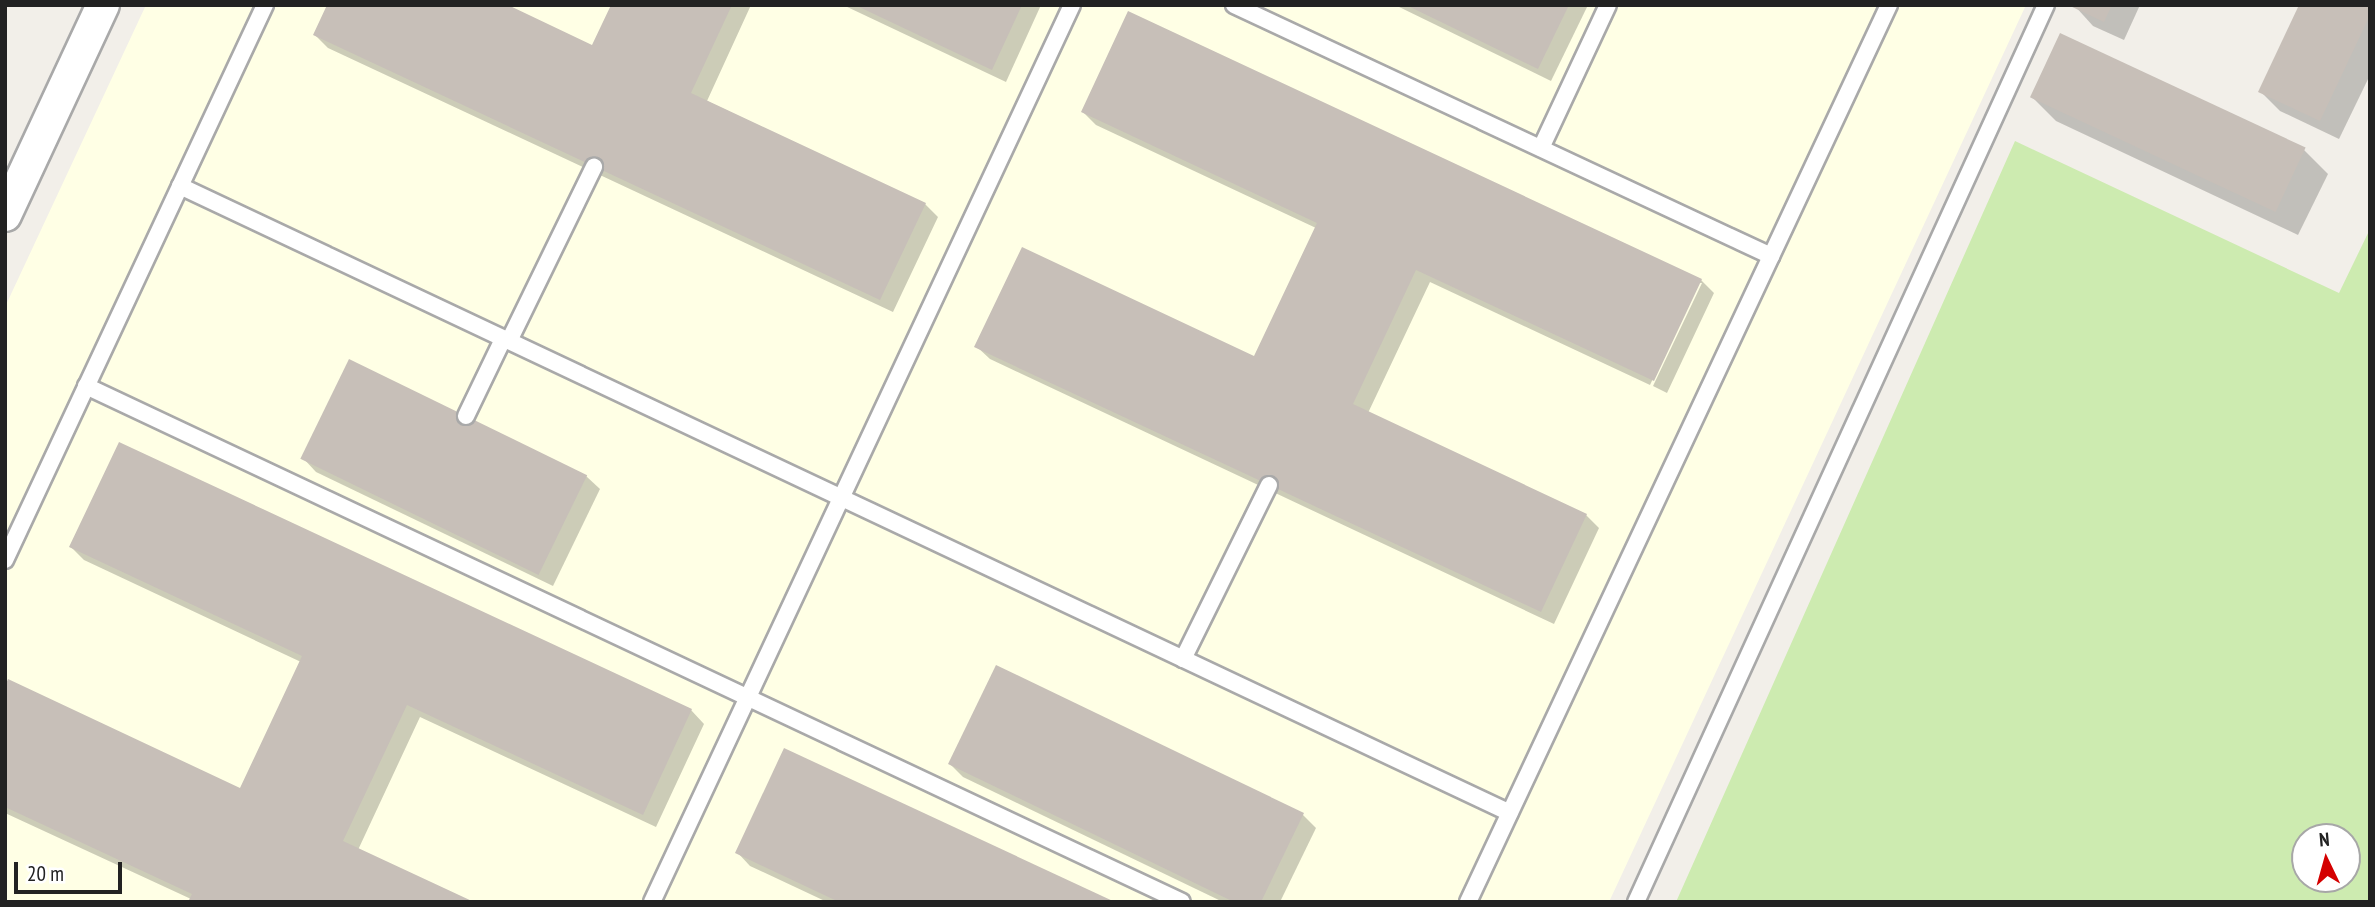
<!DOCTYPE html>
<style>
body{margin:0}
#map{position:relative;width:2375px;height:907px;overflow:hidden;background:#f2efe9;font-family:"PT Sans Narrow",sans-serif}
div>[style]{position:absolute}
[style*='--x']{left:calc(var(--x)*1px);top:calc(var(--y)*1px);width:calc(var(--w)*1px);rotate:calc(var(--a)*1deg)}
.education>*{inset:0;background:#ffffe5}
.grass>*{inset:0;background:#cdebb0}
.shadow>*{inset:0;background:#0003}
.building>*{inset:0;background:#c7bfb8;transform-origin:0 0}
.roads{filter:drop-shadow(2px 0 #a9a9a9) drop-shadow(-2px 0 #a9a9a9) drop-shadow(0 2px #a9a9a9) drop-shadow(0 -2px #a9a9a9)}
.service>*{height:16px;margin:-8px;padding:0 8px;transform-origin:8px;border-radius:8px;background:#fff}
.minor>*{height:32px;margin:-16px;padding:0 16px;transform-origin:16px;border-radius:16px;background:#fff}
span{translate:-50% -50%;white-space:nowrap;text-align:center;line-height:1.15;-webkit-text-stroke:7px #fff;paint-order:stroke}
.frame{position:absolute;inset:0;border:7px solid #222;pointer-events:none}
.north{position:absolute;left:2291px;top:823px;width:70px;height:70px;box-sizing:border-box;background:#fff;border:2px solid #a7a7a7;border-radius:50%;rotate:355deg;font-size:19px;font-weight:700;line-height:28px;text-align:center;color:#222}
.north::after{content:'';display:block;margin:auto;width:24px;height:32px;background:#d40000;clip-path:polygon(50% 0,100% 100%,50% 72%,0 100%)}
.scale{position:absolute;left:14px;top:862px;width:108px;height:32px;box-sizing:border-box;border:4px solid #222;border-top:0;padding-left:9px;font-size:21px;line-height:24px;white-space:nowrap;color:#222;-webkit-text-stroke:5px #fff;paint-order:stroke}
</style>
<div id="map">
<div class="education">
<div style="clip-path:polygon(146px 5px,2026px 5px,1609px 902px,5px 902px,5px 307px)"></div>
</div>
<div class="grass">
<div style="clip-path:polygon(evenodd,2015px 141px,2339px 293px,2370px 229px,2370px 902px,1676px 902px,2015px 141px,2305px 837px,2347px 837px,2347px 879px,2305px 879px,2305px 837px)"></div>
</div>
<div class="shadow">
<div style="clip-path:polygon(613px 5px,751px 5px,707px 101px,925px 204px,938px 217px,893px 312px,328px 48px,315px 35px,593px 47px)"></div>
<div style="clip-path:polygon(843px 5px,1041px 5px,1006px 82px)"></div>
<div style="clip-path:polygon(1395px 5px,1588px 5px,1551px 81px)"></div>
<div style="clip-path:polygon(2074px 5px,2140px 5px,2124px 40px,2093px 26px)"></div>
<div style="clip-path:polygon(2370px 5px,2370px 75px,2339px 139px,2280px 111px,2261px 92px)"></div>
<div style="clip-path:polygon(2032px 97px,2304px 150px,2328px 174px,2298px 235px,2056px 121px)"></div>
<div style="clip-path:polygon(1083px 112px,1701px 280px,1714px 293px,1667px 393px,1653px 386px,1702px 283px,1698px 283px,1650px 385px,1430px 282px,1368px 413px,1586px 515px,1599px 528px,1554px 624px,990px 359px,976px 346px,1255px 359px,1316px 228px,1096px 125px)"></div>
<div style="clip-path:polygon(303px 458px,586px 476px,600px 489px,553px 586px,316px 472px)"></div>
<div style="clip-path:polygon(71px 547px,691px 710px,704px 724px,656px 827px,420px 717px,358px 850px,191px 899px,5px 813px,5px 690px,241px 790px,301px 662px,84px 560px)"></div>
<div style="clip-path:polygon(950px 764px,1303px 815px,1316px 828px,1280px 902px,1223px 902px,963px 777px)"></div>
<div style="clip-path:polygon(737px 852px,1111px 902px,827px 902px,750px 866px)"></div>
</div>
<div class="building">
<div style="clip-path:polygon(327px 5px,508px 5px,592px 45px,611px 5px,732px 5px,691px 93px,926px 203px,880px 300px,313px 35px)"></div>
<div style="clip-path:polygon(855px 5px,1022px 5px,992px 70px)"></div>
<div style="clip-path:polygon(1406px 5px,1569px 5px,1538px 69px)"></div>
<div style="clip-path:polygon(2068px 5px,2112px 5px,2104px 22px)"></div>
<div style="clip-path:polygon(2299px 5px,2370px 5px,2370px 15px,2320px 121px,2258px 92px)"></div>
<div style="clip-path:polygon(1128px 11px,1702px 279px,1654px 381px,1416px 270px,1353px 404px,1587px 514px,1541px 612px,974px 347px,1022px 247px,1254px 356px,1317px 223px,1081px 112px)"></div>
<div style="left:2060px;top:33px;width:271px;height:71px;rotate:25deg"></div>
<div style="left:349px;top:359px;width:265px;height:111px;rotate:26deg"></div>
<div style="clip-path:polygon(119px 442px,692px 709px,643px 815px,407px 705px,343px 841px,474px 902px,188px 902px,192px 894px,5px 807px,5px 686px,8px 679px,240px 788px,302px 656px,69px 547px)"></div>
<div style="clip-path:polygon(996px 665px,1304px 813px,1261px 902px,1234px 902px,948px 764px)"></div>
<div style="clip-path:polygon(784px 748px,1115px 902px,839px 902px,735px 853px)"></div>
</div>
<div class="roads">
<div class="service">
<div style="--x:1234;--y:5;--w:593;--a:25.05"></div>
<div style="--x:1541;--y:148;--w:158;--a:-64.9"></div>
<div style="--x:180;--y:186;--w:1470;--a:25.24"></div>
<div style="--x:509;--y:341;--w:194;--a:-64"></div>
<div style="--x:86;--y:386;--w:1211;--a:25.21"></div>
<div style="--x:466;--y:416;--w:85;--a:-64.3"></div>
<div style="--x:5;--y:560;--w:613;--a:-64.9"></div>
<div style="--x:1183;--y:659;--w:194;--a:-63.7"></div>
<div style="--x:652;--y:902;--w:990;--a:-64.91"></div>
<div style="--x:1468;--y:902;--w:991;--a:-64.86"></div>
<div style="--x:1636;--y:902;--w:986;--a:-65.44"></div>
</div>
<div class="minor">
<div style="--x:5;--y:215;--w:232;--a:-65"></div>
</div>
</div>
<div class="frame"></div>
<div class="north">N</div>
<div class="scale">20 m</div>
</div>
